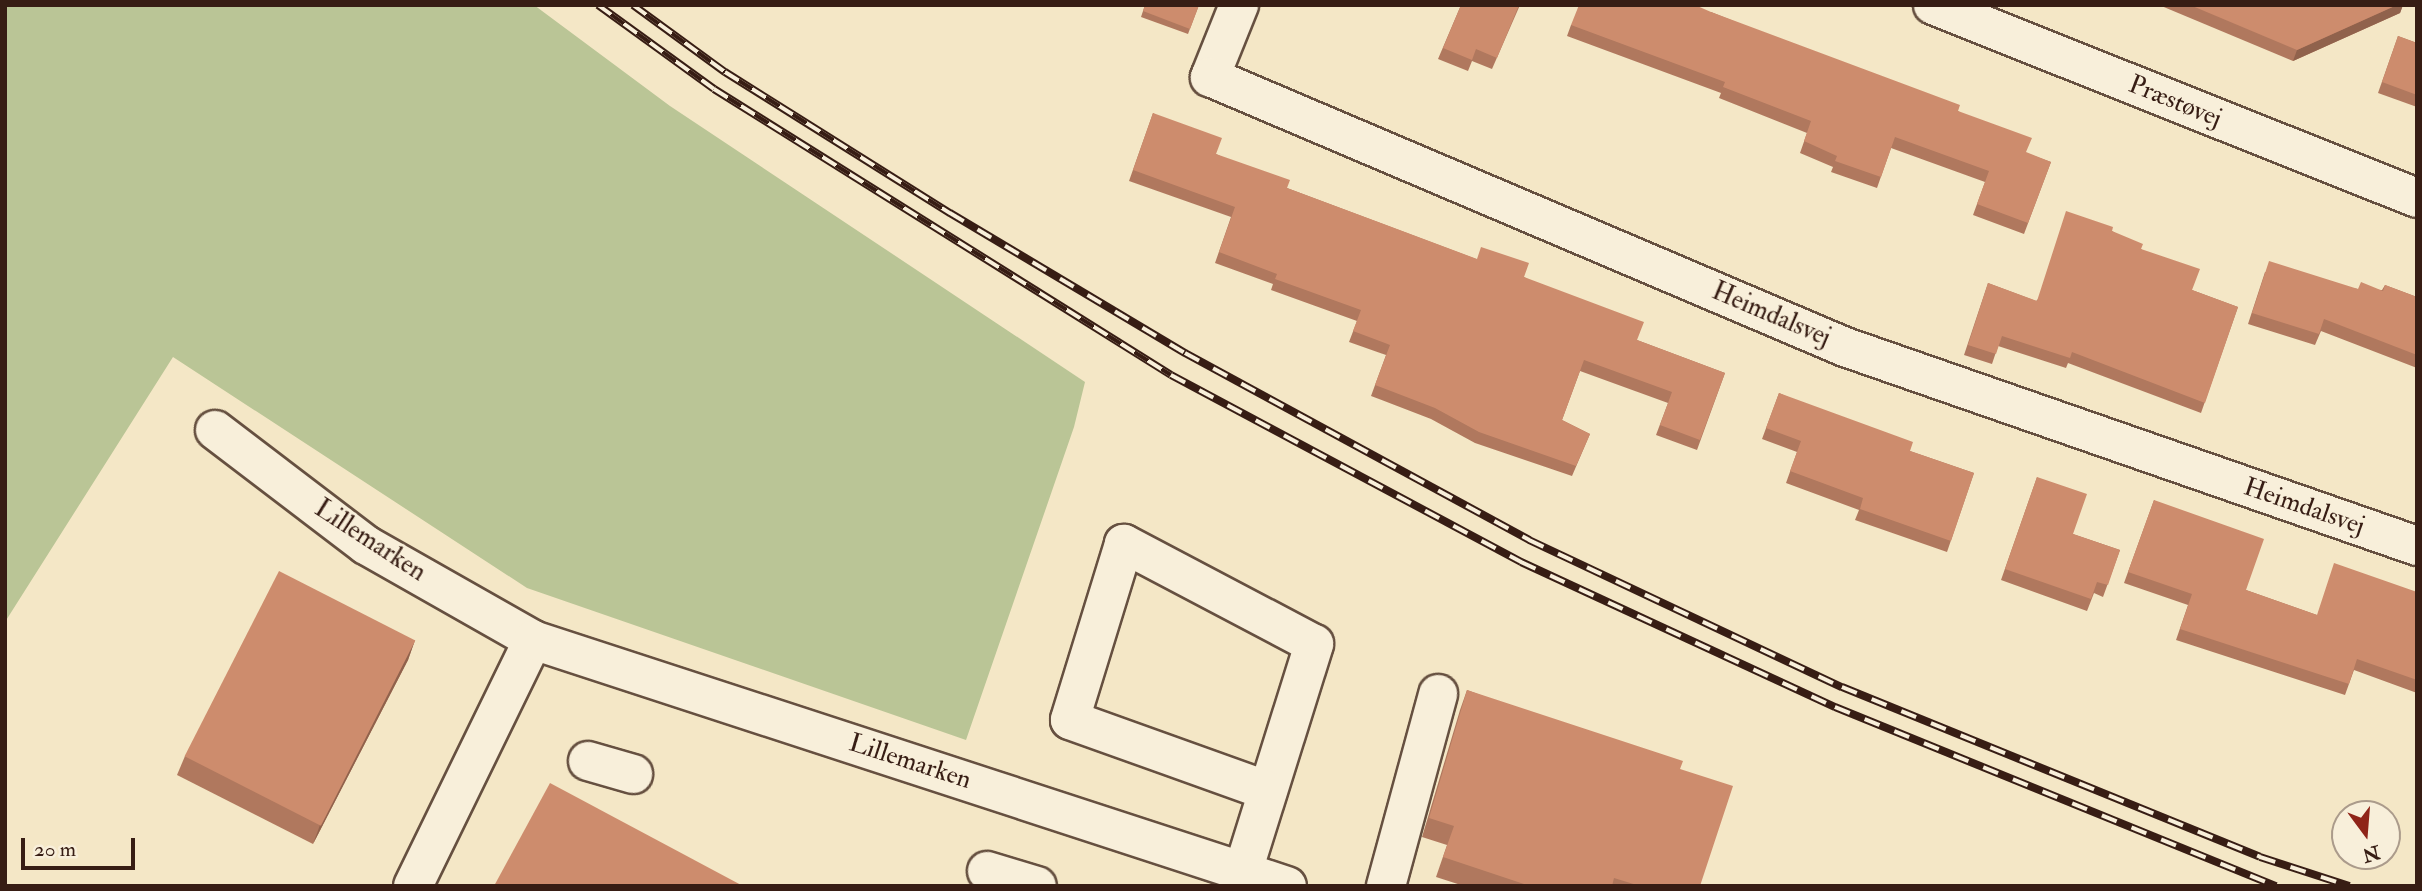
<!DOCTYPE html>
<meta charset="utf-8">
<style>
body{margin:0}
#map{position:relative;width:2422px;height:891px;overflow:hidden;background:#f4e7c6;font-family:"IM FELL Double Pica",serif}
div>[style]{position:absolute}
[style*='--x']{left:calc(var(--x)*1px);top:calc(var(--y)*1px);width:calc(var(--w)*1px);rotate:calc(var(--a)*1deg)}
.green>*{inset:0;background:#bac596}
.roads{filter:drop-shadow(2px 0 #665040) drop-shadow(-2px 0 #665040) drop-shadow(0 2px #665040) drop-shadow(0 -2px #665040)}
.minor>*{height:38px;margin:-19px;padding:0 19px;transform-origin:19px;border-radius:19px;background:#f8efda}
.rail>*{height:8px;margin-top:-4px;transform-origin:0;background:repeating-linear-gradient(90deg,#f8efda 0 16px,#371d14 0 32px);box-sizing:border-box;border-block:2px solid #371d14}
.wall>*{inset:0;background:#b0785e}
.shaded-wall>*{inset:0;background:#90624c}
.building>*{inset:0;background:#cd8c6d;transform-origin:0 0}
span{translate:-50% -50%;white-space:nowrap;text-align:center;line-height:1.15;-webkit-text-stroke:5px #f8efda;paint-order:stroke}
.street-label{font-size:26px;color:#371d14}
.frame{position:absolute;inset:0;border:7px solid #371d14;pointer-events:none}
.north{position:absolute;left:2331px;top:800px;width:70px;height:70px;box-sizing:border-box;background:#f8efda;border:2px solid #ab9b8b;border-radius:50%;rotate:164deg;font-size:19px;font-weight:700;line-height:28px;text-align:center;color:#371d14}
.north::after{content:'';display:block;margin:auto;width:24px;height:32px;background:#8f2418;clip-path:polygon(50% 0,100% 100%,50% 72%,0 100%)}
.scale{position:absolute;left:21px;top:838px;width:114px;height:32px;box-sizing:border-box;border:4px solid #371d14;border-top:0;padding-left:9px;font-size:21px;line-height:24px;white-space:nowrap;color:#371d14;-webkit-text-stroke:5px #f8efda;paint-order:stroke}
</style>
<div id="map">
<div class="green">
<div style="clip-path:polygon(5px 5px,534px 5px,670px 106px,1085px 382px,1074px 427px,966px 740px,527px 588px,173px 357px,5px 622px)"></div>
</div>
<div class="roads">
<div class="minor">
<div style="--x:1239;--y:5;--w:78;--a:111.9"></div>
<div style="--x:1210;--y:77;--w:690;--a:23.04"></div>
<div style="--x:1845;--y:347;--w:606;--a:19.18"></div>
<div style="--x:1933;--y:5;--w:521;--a:21.74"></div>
<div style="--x:215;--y:430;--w:190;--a:37.3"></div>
<div style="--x:366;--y:545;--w:192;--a:29.6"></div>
<div style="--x:588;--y:761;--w:47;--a:16.1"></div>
<div style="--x:987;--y:871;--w:52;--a:16.7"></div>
<div style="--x:1243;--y:871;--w:238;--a:-72.6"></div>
<div style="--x:1314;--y:644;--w:215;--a:-152.2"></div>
<div style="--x:1124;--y:544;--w:184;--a:107.1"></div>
<div style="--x:1070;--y:720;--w:210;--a:19.7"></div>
<div style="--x:413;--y:886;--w:274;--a:-64"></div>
<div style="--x:533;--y:640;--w:793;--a:18.07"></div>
<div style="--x:1386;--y:886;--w:199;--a:-74.8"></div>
</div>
</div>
<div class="rail">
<div style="--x:598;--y:5;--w:143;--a:35.9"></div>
<div style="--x:714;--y:89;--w:539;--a:32.04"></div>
<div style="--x:1171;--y:375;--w:397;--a:28.1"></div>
<div style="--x:1521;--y:562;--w:346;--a:24.8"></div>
<div style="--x:1835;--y:707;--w:476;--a:22.1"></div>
<div style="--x:633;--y:5;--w:114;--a:36.1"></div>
<div style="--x:725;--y:72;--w:266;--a:32.1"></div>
<div style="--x:950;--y:213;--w:274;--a:30.8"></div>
<div style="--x:1185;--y:353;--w:392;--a:28.5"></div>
<div style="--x:1529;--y:540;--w:346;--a:25.2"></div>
<div style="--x:1842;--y:687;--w:451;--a:22.1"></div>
<div style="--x:2260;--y:857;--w:94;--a:18"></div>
</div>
<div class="wall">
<div style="clip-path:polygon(1145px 5px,1199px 5px,1188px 34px,1141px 17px)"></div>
<div style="clip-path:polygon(1461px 5px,1520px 5px,1492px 69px,1472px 61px,1468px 71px,1438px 59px)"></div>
<div style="clip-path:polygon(2159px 5px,2403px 5px,2400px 13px,2293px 61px)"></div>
<div style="clip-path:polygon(1711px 12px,1958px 111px,2026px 153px,2051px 162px,2024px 234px,1973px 215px,1985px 182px,1891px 148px,1877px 188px,1831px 172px,1833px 167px,1800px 153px,1807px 133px,1719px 98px,1721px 93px,1567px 36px,1571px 25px)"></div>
<div style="clip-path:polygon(2398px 36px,2417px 43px,2417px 107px,2378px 93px)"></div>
<div style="clip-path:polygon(1153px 113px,1216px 154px,1287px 188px,1524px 277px,1637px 340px,1725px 373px,1697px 450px,1656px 435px,1668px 403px,1580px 371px,1562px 420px,1590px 434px,1572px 476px,1475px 443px,1431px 419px,1371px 396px,1386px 355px,1349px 342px,1357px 321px,1271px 290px,1273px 284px,1215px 263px,1231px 217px,1129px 181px)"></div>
<div style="clip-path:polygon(2112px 231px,2141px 249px,2192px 290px,2238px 307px,2201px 413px,2068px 363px,2066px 368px,1998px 346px,1992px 364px,1964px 355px,1988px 283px,2036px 301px)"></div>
<div style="clip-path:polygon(2265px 272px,2358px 289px,2382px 290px,2385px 285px,2417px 297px,2417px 368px,2321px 331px,2315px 345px,2248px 324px)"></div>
<div style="clip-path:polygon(1779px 393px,1910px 451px,1974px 473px,1947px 552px,1855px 520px,1859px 510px,1786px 483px,1797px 452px,1762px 439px)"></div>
<div style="clip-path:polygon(2037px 477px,2073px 534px,2120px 550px,2103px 597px,2094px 593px,2087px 611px,2001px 580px)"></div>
<div style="clip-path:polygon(2154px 500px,2246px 590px,2317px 615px,2417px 592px,2417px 693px,2354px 670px,2345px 695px,2176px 640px,2188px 605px,2124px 583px)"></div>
<div style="clip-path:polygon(415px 640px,408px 660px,313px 844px,177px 775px,185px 756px)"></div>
<div style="clip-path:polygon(1467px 690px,1680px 769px,1700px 886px,1464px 886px,1436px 877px,1447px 845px,1422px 837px,1460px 710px)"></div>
</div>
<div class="shaded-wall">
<div style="clip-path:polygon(2397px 5px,2403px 5px,2400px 13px,2293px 61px,2297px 50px)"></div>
<div style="clip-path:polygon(415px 640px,408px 660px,313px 844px,320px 825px)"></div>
</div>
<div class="building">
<div style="clip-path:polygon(1145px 5px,1199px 5px,1190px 29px,1143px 11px)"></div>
<div style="clip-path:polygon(1461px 5px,1519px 5px,1497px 58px,1476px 49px,1472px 60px,1443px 48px)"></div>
<div style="clip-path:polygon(1579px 5px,1695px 5px,1711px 12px,1960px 105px,1958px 111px,2032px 138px,2026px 152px,2051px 162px,2028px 223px,1977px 204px,1989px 171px,1895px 137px,1881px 177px,1835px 161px,1837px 156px,1804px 141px,1811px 121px,1723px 87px,1725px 82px,1571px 25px)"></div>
<div style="clip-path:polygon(2190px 5px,2397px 5px,2297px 50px)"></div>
<div style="clip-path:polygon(2398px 36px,2417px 43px,2417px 95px,2382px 82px)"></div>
<div style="clip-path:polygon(1153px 113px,1222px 138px,1216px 154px,1290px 180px,1287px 188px,1477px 259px,1481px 247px,1529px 263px,1524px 277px,1644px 322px,1637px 340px,1725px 373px,1700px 440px,1660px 425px,1672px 392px,1584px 360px,1562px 420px,1590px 434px,1576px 466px,1479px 432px,1435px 408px,1375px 385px,1390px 345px,1353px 331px,1361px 310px,1275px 279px,1277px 274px,1219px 252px,1235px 207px,1133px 170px)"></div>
<div style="clip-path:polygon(2066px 211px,2113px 227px,2112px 231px,2143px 244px,2141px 249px,2200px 269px,2192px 290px,2238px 307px,2205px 403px,2072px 352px,2070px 358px,2002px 336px,1996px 354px,1968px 345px,1988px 283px,2037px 301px)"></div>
<div style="clip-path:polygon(2269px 261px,2358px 289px,2361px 282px,2383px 291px,2385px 285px,2417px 297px,2417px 355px,2324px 319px,2319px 334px,2252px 313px)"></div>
<div style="clip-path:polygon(1779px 393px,1913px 442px,1910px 451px,1974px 473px,1951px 541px,1860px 509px,1863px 498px,1790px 471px,1801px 441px,1766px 428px)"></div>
<div style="clip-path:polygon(2037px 477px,2087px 494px,2073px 534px,2120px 550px,2108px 585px,2097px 582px,2091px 599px,2005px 569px)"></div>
<div style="clip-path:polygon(2154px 500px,2264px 539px,2246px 590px,2317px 615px,2334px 563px,2417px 592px,2417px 680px,2357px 659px,2349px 684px,2180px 629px,2192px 594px,2128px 572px)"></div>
<div style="left:279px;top:571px;width:153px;height:208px;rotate:27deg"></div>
<div style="clip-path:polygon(1467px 690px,1683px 761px,1680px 769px,1733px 786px,1700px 886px,1640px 886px,1614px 878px,1612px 886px,1530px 886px,1443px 857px,1454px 826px,1429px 818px)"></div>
<div style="clip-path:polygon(550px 783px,743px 886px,494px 886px)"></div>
</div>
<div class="street-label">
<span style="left:2175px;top:102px;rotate:22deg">Præstøvej</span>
<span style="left:1771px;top:315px;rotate:23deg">Heimdalsvej</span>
<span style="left:2304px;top:507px;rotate:19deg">Heimdalsvej</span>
<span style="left:370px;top:541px;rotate:33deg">Lillemarken</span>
<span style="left:910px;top:762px;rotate:18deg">Lillemarken</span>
</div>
<div class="frame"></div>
<div class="north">N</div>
<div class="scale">20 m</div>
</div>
